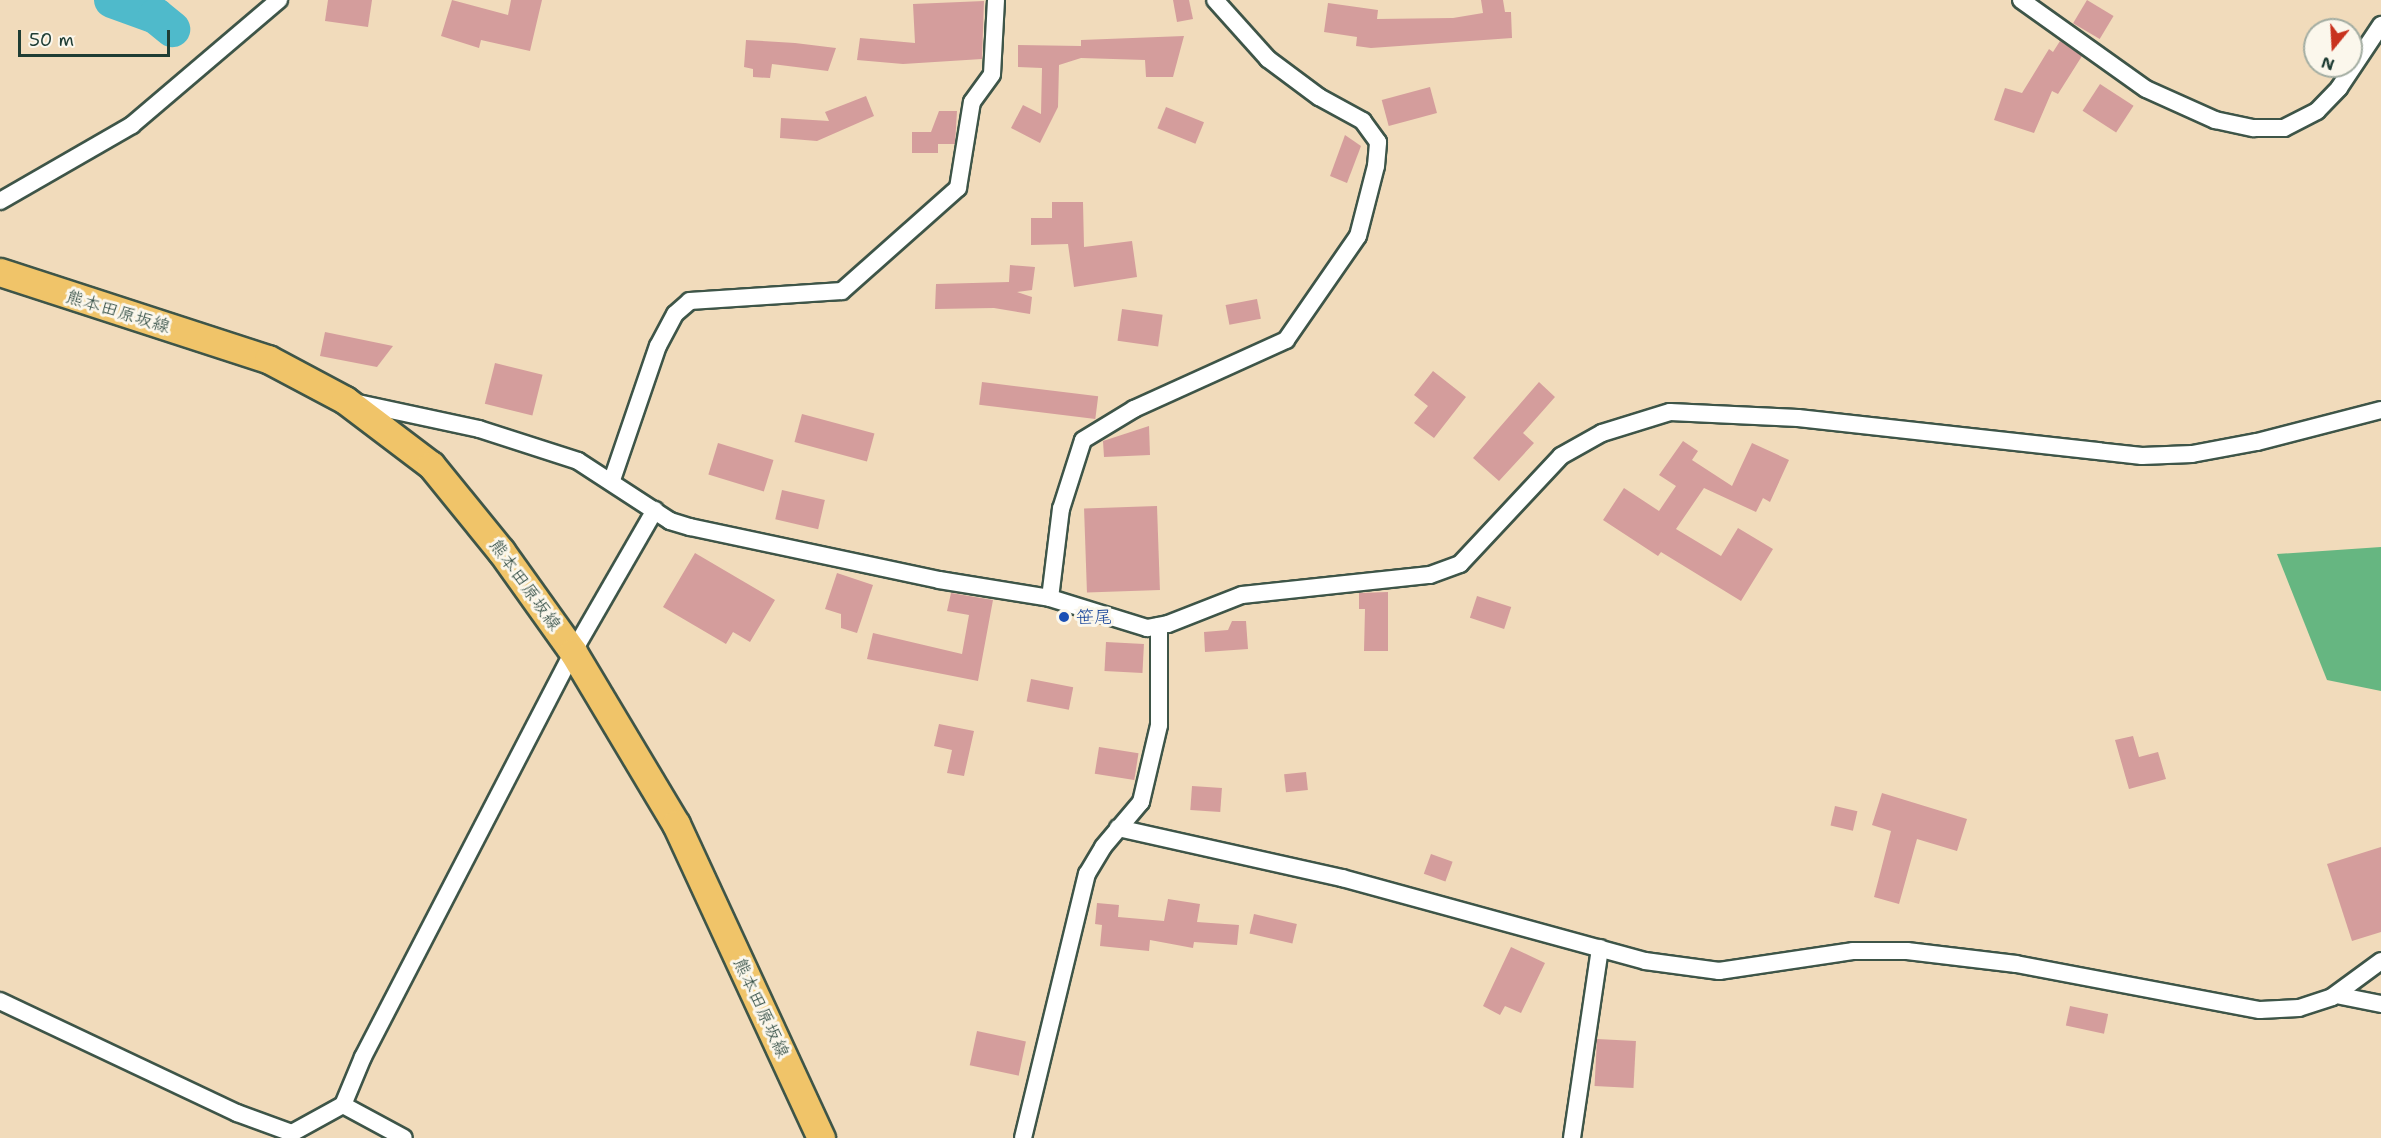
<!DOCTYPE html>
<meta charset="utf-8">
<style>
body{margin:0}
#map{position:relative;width:2381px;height:1138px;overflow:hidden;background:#f1dbbb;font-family:"Shantell Sans","Klee One",sans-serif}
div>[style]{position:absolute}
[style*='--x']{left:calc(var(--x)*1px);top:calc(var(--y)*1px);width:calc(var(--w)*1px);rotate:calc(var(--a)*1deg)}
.forest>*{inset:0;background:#66b681}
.river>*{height:36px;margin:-18px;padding:0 18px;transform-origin:18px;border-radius:18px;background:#4fbacb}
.building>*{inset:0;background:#d49d9c;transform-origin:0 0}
.roads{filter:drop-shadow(2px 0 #3e5548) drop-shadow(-2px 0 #3e5548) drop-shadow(0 2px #3e5548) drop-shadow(0 -2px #3e5548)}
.minor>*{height:16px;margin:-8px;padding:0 8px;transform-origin:8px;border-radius:8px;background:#fff}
.primary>*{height:27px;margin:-13.5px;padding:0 13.5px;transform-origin:13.5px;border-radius:13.5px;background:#f0c469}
.dots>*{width:16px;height:16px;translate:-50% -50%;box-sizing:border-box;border:3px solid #fbf7ec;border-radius:50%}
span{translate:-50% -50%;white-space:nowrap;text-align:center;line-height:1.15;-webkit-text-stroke:6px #fbf7ec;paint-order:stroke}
.street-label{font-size:18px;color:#1f3d34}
.transit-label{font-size:18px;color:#164399}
.left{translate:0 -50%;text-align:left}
.north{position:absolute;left:2303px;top:18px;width:60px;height:60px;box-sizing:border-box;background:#fbf7ec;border:2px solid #a3ada2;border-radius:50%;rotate:198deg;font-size:16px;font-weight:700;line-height:24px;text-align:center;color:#1f3d34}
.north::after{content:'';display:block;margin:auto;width:21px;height:27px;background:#c8321e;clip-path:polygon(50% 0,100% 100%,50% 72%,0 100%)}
.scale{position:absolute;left:18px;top:30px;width:152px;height:27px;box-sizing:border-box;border:3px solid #1f3d34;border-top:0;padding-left:8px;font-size:18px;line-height:21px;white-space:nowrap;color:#1f3d34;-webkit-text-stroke:4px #fbf7ec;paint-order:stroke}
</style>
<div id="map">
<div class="forest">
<div style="clip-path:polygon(2381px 547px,2381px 691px,2327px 680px,2277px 554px)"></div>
</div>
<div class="river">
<div style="--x:112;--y:0;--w:47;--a:20"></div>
<div style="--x:156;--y:16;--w:21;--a:39"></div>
</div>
<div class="building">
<div style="clip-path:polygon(328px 0,372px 0,368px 27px,325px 21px)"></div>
<div style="clip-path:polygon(452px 0,508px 15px,511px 0,542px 0,530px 51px,481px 40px,479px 48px,441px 36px)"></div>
<div style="clip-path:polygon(1173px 0,1189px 0,1193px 19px,1177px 22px)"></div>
<div style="clip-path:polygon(1481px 0,1503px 0,1505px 12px,1511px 12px,1512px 38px,1371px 48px,1356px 46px,1357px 37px,1324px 32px,1328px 3px,1378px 10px,1377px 19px,1453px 18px,1483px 13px)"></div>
<div style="left:2087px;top:0;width:31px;height:27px;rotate:31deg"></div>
<div style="clip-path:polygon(984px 1px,982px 59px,903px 64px,857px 60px,860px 38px,915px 43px,913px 4px)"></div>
<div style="clip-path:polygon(1184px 36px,1173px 77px,1146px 77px,1145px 60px,1081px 58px,1059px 65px,1058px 107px,1040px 143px,1011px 128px,1023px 105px,1041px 114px,1042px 68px,1018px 67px,1018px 45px,1081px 46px,1081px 40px)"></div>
<div style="clip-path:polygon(746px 40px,795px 43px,836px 48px,828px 71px,772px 64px,770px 78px,753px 77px,753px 69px,744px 67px)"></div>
<div style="clip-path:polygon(2060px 41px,2082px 56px,2058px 94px,2052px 91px,2034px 133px,1994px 120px,2005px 88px,2022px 93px,2049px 49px,2053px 52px)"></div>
<div style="left:2100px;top:84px;width:40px;height:32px;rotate:33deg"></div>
<div style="left:1430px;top:87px;width:27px;height:50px;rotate:75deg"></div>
<div style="clip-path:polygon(866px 96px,874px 116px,817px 141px,780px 138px,781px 118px,829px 121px,825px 112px)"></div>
<div style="left:1166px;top:107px;width:41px;height:23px;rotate:22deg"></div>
<div style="clip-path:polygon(939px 111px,957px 111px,955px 144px,938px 144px,938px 153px,912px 153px,912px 132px,931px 132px)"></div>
<div style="clip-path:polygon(1345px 135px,1361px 146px,1347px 183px,1330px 176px)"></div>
<div style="clip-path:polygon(1052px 202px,1083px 202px,1084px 247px,1132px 241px,1137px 277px,1074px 287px,1068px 244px,1031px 245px,1031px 218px,1052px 218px)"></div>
<div style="clip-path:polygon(1010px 265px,1035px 267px,1032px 290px,1017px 292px,1032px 297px,1030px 314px,994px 308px,935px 309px,936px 284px,1009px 282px)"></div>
<div style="left:1257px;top:299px;width:20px;height:32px;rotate:79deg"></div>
<div style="left:1122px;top:309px;width:41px;height:32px;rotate:8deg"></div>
<div style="clip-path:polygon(325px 332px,393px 346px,377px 367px,320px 356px)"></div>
<div style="left:495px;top:363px;width:49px;height:42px;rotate:14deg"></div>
<div style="clip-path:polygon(1433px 371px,1466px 397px,1434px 438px,1414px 423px,1428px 406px,1414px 395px)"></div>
<div style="left:982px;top:382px;width:117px;height:23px;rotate:7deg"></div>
<div style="clip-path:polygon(1539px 382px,1555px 397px,1523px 433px,1534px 443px,1499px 481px,1473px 458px)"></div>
<div style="left:802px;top:414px;width:75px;height:29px;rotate:15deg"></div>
<div style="clip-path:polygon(1149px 426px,1150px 455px,1104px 457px,1103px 441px)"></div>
<div style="clip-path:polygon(1683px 441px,1698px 451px,1692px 460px,1732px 486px,1752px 443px,1789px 460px,1770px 502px,1763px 498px,1756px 512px,1704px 488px,1676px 529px,1721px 556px,1738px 528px,1773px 549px,1741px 601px,1661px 552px,1658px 556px,1603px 520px,1624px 488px,1659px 511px,1676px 486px,1659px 475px)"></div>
<div style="left:718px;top:443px;width:58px;height:33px;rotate:17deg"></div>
<div style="left:782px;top:490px;width:44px;height:30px;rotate:13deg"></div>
<div style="left:1157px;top:506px;width:84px;height:73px;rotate:88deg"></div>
<div style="clip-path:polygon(695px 553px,775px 600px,750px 642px,733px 632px,726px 644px,663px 607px)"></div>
<div style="clip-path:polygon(837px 573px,873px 585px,857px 633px,841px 628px,841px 614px,825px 609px)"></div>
<div style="clip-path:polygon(1388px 592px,1388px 651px,1364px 651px,1365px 609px,1359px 609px,1359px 593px)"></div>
<div style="clip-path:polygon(951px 593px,993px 600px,978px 681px,867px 659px,873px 633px,962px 654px,969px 615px,947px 611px)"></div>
<div style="left:1477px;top:596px;width:36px;height:23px;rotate:18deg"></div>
<div style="clip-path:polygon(1232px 621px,1246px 621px,1248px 649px,1205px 652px,1204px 632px,1228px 630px)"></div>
<div style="left:1106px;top:642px;width:38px;height:29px;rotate:3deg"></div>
<div style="left:1031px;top:679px;width:43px;height:23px;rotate:11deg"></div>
<div style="clip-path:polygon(939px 724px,974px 731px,964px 776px,947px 773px,952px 750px,934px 746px)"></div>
<div style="clip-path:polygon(2133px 736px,2139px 757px,2158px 752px,2166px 779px,2129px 789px,2115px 740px)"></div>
<div style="left:1099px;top:747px;width:40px;height:27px;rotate:9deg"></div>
<div style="left:1306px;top:772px;width:18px;height:22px;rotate:84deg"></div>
<div style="left:1192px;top:786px;width:30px;height:24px;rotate:4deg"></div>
<div style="clip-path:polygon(1882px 793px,1967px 819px,1957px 851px,1917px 839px,1899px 904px,1874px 897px,1891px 831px,1872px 825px)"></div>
<div style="left:1835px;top:806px;width:23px;height:20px;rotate:13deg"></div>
<div style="clip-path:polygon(2381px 847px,2381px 932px,2352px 941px,2327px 864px)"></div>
<div style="left:1431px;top:854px;width:23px;height:21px;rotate:20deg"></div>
<div style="clip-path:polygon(1168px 899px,1200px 904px,1197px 922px,1239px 925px,1237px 945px,1194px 942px,1193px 948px,1150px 940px,1149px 951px,1100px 946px,1102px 925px,1095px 924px,1097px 903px,1119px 905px,1118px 917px,1164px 921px)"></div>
<div style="left:1254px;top:914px;width:44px;height:20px;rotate:13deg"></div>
<div style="clip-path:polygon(1511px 947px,1545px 963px,1521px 1013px,1505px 1006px,1500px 1015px,1483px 1006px)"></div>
<div style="left:2070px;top:1006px;width:39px;height:20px;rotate:12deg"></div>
<div style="left:977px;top:1031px;width:50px;height:35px;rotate:12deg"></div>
<div style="left:1597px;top:1039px;width:39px;height:47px;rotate:3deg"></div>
</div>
<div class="roads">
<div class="minor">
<div style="--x:2021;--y:0;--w:153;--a:35.5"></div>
<div style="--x:2146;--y:89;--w:76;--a:24.2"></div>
<div style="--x:2215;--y:120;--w:40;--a:12"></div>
<div style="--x:2254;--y:128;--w:30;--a:0"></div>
<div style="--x:2284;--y:128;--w:37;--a:-27"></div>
<div style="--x:2317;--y:111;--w:32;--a:-46"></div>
<div style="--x:2339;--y:88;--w:76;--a:-56.3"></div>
<div style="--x:0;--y:201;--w:152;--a:-29.9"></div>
<div style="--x:132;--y:125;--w:193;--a:-40.4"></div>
<div style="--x:358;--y:403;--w:124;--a:12.1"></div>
<div style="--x:479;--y:429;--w:104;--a:17.9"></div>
<div style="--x:578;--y:461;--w:110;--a:33.1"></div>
<div style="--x:670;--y:521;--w:21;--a:17"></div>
<div style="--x:690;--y:527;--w:255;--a:12"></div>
<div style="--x:939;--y:580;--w:112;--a:9.2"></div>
<div style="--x:1050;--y:598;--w:102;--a:17.2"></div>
<div style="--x:1147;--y:628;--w:21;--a:-11"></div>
<div style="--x:1168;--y:624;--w:79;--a:-21.4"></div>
<div style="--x:1242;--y:595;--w:189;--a:-6.1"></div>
<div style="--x:1430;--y:575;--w:32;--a:-20"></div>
<div style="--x:1460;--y:564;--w:148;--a:-46.9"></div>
<div style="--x:1561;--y:456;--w:47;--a:-29.3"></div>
<div style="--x:1602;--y:433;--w:71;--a:-17.2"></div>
<div style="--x:1670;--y:412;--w:128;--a:2.7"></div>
<div style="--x:1798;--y:418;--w:346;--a:6.3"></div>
<div style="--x:2142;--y:456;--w:50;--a:-2.3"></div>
<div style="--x:2192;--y:454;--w:66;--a:-10.5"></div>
<div style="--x:2257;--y:442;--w:128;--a:-14.5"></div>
<div style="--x:612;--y:480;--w:142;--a:-71.1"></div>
<div style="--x:658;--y:346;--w:36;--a:-62"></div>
<div style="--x:675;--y:314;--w:20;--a:-41"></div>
<div style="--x:690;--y:301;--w:152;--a:-3.8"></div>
<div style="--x:842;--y:291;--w:155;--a:-41.6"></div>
<div style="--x:958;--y:188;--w:87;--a:-80.8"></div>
<div style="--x:972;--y:102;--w:34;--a:-54"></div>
<div style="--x:992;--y:74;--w:74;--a:-86.9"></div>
<div style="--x:1050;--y:598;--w:90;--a:-83"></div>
<div style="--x:1061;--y:509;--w:72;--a:-72.3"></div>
<div style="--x:1083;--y:440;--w:60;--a:-31.3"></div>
<div style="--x:1134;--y:409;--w:167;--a:-24.4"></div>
<div style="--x:1286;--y:340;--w:126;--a:-55.3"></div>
<div style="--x:1358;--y:236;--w:72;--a:-75.6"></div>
<div style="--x:1376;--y:166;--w:24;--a:-85"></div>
<div style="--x:1378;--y:142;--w:26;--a:-126"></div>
<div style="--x:1363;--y:121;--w:50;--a:-151.4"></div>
<div style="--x:1319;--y:97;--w:64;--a:-143.3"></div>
<div style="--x:1268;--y:59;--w:79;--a:-131.9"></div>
<div style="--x:1118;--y:828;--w:230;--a:12.6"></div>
<div style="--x:1342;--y:878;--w:314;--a:15.3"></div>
<div style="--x:1645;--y:961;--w:75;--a:7.7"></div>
<div style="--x:1719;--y:971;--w:135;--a:-8.5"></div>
<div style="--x:1853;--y:951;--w:54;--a:0"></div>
<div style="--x:1907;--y:951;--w:110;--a:6.8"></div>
<div style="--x:2016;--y:964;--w:248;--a:10.7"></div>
<div style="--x:2260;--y:1010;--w:39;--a:-3"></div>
<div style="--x:2299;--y:1008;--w:35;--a:-18"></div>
<div style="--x:2332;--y:997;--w:61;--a:-36.3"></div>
<div style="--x:2336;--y:995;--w:46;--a:11.3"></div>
<div style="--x:0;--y:1001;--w:262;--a:25.3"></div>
<div style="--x:237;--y:1113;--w:59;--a:20"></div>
<div style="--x:292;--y:1133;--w:58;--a:-28.8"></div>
<div style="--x:343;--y:1105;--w:52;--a:-67.4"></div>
<div style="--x:363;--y:1057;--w:456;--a:-62.6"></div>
<div style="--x:573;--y:652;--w:164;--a:-60"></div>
<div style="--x:343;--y:1105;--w:69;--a:28.4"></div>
<div style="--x:1023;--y:1138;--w:272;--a:-76.4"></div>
<div style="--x:1087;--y:874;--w:31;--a:-59"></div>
<div style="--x:1103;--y:847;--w:59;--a:-49.8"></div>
<div style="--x:1141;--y:802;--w:79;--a:-76.8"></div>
<div style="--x:1159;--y:725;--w:99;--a:-90"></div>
<div style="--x:1572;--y:1138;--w:192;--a:-81.6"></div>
</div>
<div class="primary">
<div style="--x:0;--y:272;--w:282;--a:18"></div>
<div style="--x:268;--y:359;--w:87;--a:28"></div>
<div style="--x:345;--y:400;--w:108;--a:37.1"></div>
<div style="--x:431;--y:465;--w:111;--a:50.9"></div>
<div style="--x:501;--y:551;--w:124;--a:54.5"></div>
<div style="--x:573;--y:652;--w:200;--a:59.1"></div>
<div style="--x:676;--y:824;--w:346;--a:65.2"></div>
</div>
</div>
<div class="dots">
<div style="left:1064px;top:617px;background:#1a4fb4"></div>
</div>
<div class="street-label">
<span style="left:118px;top:312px;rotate:17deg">熊本田原坂線</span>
<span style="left:525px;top:585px;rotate:54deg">熊本田原坂線</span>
<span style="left:761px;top:1008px;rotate:65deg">熊本田原坂線</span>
</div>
<div class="transit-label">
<span class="left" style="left:1076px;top:617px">笹尾</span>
</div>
<div class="north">N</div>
<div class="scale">50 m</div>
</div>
